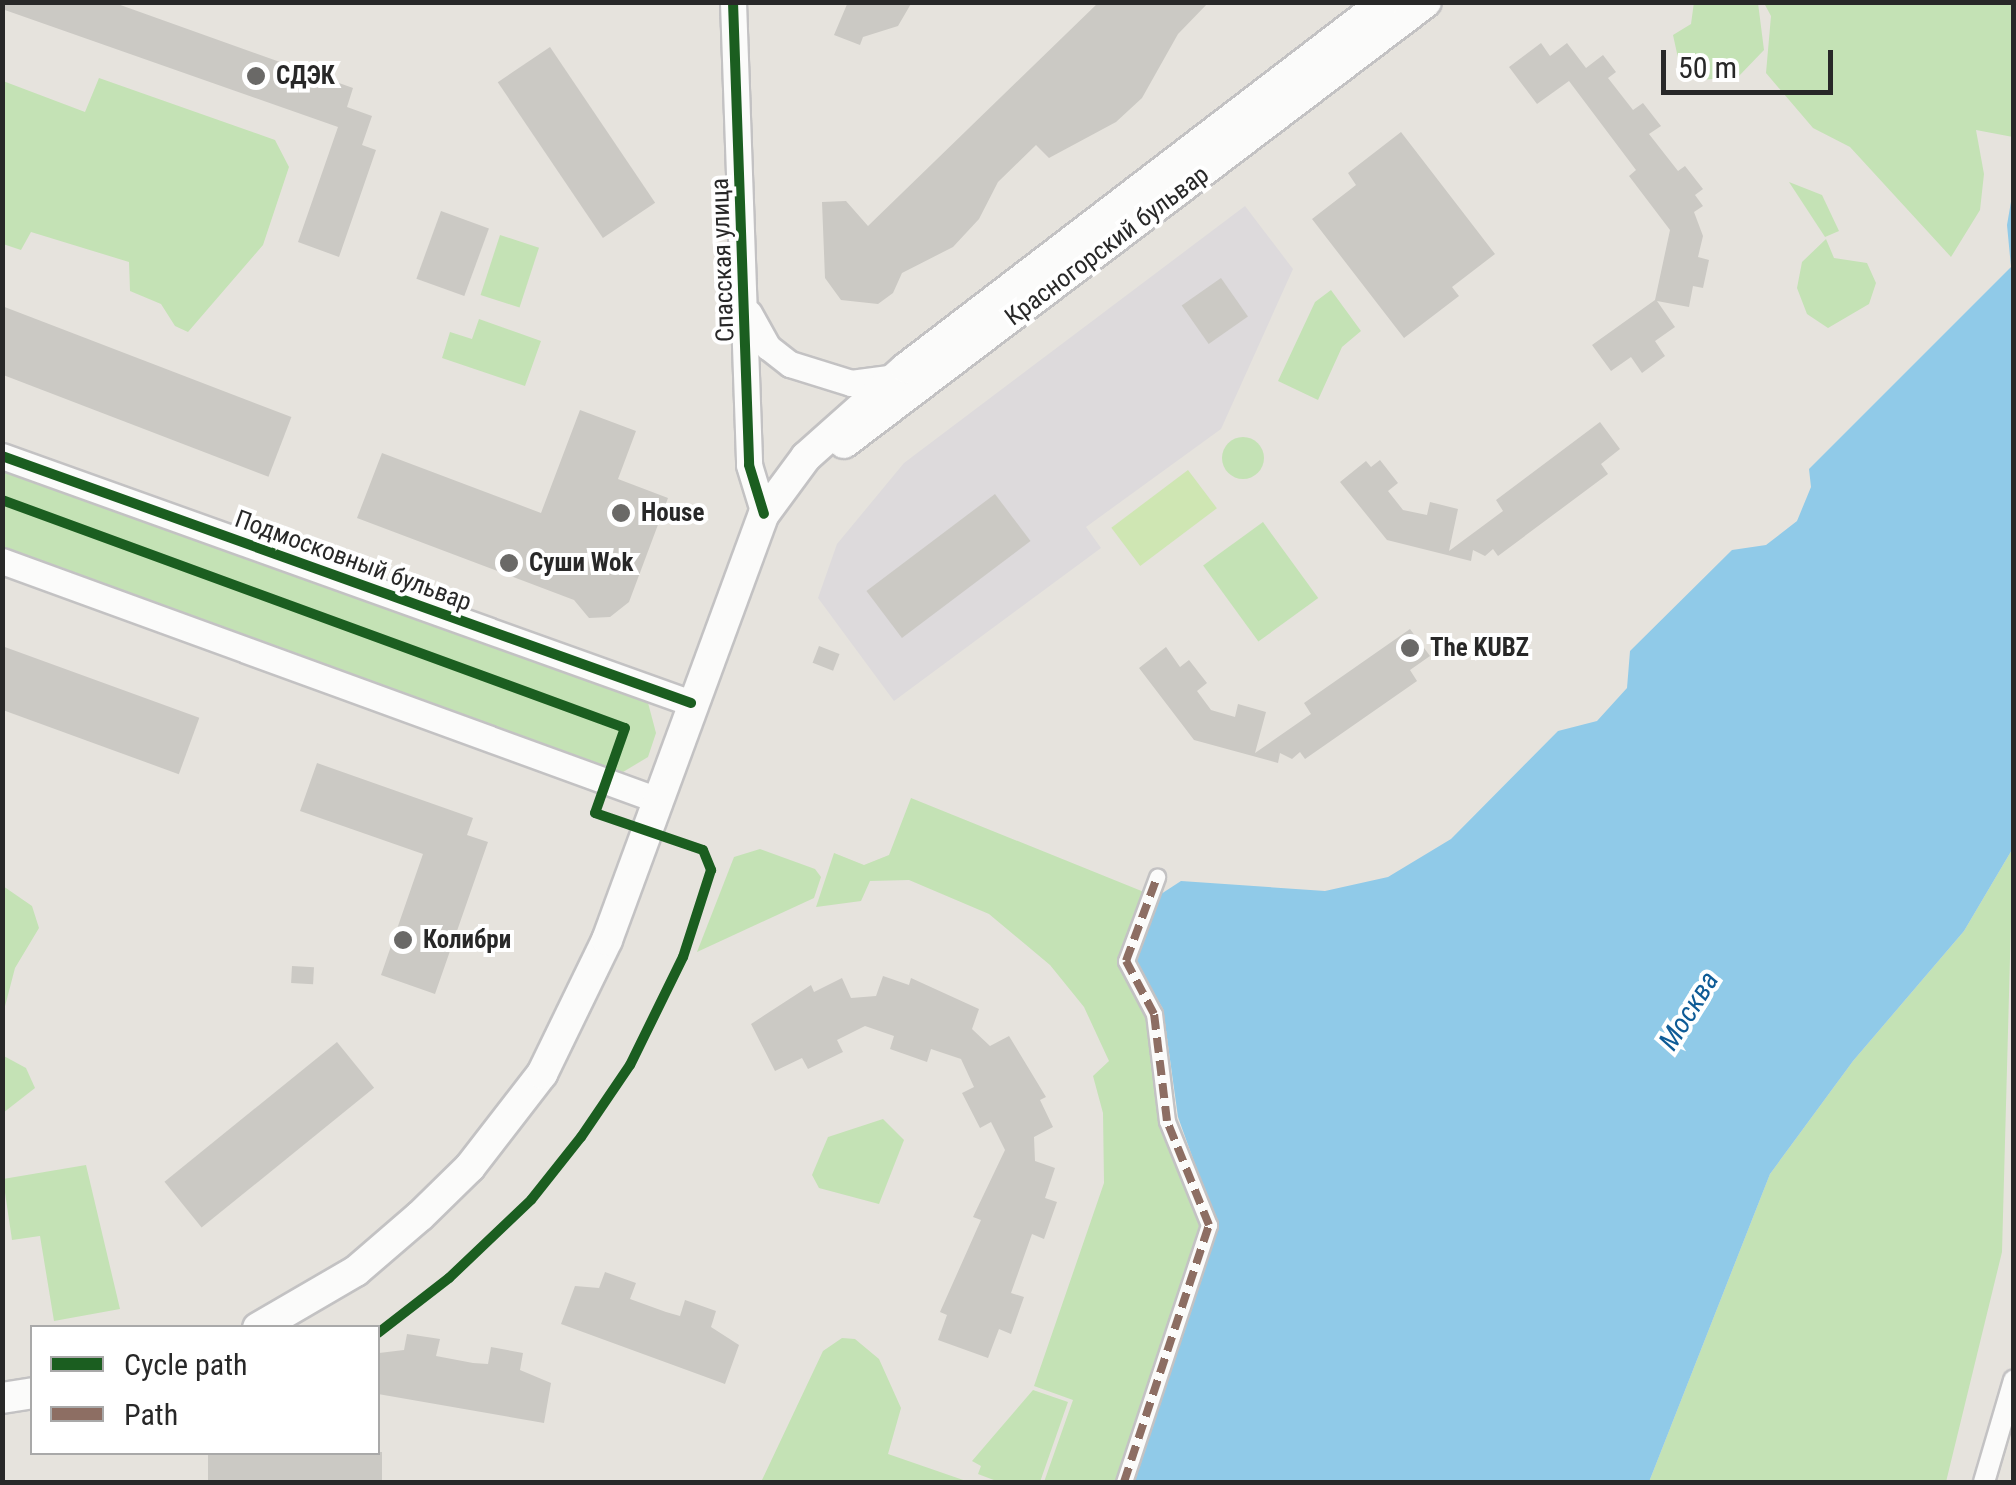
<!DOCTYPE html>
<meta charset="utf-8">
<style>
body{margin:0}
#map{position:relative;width:2016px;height:1485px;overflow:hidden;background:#e6e3dd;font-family:"Roboto Condensed",sans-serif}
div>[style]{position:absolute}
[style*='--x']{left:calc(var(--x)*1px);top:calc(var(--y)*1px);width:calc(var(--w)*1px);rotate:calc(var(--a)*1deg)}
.industrial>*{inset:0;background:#dddadc}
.green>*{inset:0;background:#c4e2b5;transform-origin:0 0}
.round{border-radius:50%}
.pitch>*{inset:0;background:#cfe6b3;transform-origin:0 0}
.water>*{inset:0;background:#90cae8}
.building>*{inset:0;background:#cbc9c4;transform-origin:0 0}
.roads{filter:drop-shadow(2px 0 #c3c2c3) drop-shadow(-2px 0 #c3c2c3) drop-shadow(0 2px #c3c2c3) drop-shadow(0 -2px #c3c2c3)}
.pedestrian>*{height:15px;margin:-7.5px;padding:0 7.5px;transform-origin:7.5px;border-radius:7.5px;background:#fbfbfa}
.minor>*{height:20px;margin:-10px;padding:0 10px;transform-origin:10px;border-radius:10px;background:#fbfbfa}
.tertiary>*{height:25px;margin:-12.5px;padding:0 12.5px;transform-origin:12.5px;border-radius:12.5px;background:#fbfbfa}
.secondary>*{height:30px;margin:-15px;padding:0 15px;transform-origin:15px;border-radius:15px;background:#fbfbfa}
.quiet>*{height:8px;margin-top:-4px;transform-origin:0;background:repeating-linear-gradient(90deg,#8d6e63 0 15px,transparent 0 23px)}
.cycleway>*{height:10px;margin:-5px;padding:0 5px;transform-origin:5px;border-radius:5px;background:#1b5e20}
.dots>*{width:28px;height:28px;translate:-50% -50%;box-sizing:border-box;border:5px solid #fff;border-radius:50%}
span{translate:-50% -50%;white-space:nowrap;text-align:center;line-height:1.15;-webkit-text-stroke:8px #fff;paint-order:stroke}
.poi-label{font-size:25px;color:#282828;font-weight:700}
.left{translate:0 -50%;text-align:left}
.street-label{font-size:25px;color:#282828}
.water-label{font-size:28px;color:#0e5b96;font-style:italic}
.frame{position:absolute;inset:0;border:5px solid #282828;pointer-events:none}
.legend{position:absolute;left:30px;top:1325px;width:350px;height:130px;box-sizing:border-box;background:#fff;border:2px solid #a9a9a9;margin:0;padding:12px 18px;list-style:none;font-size:30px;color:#282828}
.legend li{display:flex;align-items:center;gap:20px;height:50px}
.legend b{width:50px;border:2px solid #a9a9a9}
.scale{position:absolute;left:1661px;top:50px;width:172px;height:45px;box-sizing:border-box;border:5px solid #282828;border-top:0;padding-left:12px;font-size:30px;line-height:35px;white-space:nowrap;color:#282828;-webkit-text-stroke:8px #fff;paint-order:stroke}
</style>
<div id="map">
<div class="industrial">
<div style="clip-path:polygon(1245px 206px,1293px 269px,1221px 429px,1086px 527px,1101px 548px,894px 701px,818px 598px,837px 544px,904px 463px)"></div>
</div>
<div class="green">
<div style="clip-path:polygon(1694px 2px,1758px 3px,1764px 50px,1738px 77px,1701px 80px,1680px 67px,1673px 35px,1691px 24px)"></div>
<div style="clip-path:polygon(1764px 3px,2013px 3px,2013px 137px,1976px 130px,1984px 174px,1980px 210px,1951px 257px,1850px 147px,1813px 128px,1766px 73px,1771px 16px)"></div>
<div style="clip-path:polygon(99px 78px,275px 140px,289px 167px,263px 245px,188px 332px,175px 326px,161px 304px,130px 291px,129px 262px,31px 232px,21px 250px,3px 244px,3px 81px,85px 112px)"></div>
<div style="clip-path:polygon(1789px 182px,1822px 195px,1839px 231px,1825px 237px)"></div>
<div style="left:500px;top:235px;width:41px;height:63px;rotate:18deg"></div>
<div style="clip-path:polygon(1826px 239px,1834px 258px,1867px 263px,1876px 283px,1869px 304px,1828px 328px,1807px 314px,1797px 288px,1802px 262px)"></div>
<div style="clip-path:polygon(1331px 290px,1361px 331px,1342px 347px,1318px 400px,1278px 381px,1315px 302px)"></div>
<div style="clip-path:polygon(479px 319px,541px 341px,525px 386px,442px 358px,450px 332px,472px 339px)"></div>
<div class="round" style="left:1222px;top:437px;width:42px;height:42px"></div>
<div style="clip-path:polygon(2px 468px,647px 699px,656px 733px,648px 757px,623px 772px,3px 550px)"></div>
<div style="left:1263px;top:522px;width:94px;height:74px;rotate:54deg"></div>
<div style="clip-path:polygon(911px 798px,1144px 892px,1118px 964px,1149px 1016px,1162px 1126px,1203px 1227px,1116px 1482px,1044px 1482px,1073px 1400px,1034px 1386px,1104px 1183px,1103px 1113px,1093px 1076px,1109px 1061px,1084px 1007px,1050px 965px,989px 914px,909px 880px,870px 881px,861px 901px,816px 907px,834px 853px,864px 865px,889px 855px)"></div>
<div style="clip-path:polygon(2013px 848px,2002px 1252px,1946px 1482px,1649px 1482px,1770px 1174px,1853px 1061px,1964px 931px)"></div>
<div style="clip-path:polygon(760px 849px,815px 869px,821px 877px,814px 898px,697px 952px,734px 857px)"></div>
<div style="clip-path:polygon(3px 886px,32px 906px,39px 928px,15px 968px,3px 1014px)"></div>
<div style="clip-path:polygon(2px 1055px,26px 1068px,35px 1088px,3px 1113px)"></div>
<div style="clip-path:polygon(883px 1119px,904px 1140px,879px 1204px,819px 1188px,812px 1175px,828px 1137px)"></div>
<div style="clip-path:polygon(86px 1165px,120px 1309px,54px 1321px,40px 1236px,12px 1240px,3px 1179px)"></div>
<div style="clip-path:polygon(842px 1338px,855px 1339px,879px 1359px,901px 1408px,888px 1454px,969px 1482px,761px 1482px,823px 1351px)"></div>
<div style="clip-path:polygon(1033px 1390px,1068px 1402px,1040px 1482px,999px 1482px,978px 1474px,981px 1466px,972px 1461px)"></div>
</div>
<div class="pitch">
<div style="left:1188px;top:470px;width:48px;height:96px;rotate:53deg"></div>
</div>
<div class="water">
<div style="clip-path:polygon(2013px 190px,2013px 848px,1964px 931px,1853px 1061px,1770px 1174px,1649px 1482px,1131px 1482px,1216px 1223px,1178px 1117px,1163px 1009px,1136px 962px,1161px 894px,1181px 881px,1325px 891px,1388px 877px,1451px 839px,1558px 731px,1597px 721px,1627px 688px,1630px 651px,1732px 550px,1766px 545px,1797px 521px,1811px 487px,1809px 469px,2011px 267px,2007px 225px)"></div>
</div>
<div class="building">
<div style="clip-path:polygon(2px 2px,112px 2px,353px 88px,347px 107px,372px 116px,362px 145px,376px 150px,339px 257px,298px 242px,338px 127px,2px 9px)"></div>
<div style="clip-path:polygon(848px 2px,912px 2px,898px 26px,863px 37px,860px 45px,834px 35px)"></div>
<div style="clip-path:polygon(1099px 2px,1209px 2px,1178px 34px,1142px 98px,1116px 122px,1049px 158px,1036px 145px,998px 182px,979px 219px,953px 247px,902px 273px,893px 293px,878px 304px,841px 300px,825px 278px,822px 202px,846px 201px,868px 226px)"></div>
<div style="clip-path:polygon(1541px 43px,1550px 56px,1567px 43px,1586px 68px,1603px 55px,1616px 72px,1608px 78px,1633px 110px,1643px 103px,1661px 126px,1649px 134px,1678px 171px,1685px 166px,1703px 189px,1695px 195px,1703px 206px,1694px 212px,1703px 236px,1698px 257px,1709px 260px,1703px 288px,1693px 286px,1689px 307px,1657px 301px,1675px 327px,1655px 341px,1665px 356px,1642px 373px,1631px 357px,1611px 371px,1592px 345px,1655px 300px,1670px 230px,1629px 176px,1636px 170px,1569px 81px,1537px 104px,1509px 67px)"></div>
<div style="left:550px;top:47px;width:188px;height:63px;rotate:56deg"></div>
<div style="clip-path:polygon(1401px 132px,1495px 254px,1452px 287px,1459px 296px,1404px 338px,1312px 219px,1356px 185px,1348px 173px)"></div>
<div style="left:441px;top:211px;width:51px;height:72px;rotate:20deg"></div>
<div style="left:1221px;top:278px;width:47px;height:48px;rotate:55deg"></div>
<div style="left:2px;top:306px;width:310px;height:64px;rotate:21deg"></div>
<div style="clip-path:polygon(580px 410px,636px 431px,618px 479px,668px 498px,629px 602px,610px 617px,589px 618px,574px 600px,357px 518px,382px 453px,541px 513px)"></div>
<div style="clip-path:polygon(1600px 422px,1620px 449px,1601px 464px,1608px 474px,1498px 556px,1493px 549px,1485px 556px,1473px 550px,1471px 561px,1387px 540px,1340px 482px,1366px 461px,1371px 467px,1380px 460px,1398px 483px,1388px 491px,1403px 510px,1427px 515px,1430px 502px,1458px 509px,1449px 551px,1503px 511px,1496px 500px)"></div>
<div style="left:995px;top:494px;width:59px;height:161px;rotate:53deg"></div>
<div style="clip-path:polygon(1410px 629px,1430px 656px,1410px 670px,1417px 681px,1305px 759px,1300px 752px,1292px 759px,1280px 753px,1278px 763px,1194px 740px,1139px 668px,1166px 647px,1180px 667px,1189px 660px,1207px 683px,1197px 691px,1211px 710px,1235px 717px,1238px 704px,1266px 712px,1255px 753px,1311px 714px,1304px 703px)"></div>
<div style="left:2px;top:646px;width:210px;height:60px;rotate:20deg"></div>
<div style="left:819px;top:646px;width:22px;height:18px;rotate:21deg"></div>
<div style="clip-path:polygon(317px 763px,473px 818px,467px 835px,488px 842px,435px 994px,381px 975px,423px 854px,300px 811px)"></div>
<div style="left:292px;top:966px;width:22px;height:17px;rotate:3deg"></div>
<div style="clip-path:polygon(883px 976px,909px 985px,911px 978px,979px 1009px,972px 1029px,990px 1046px,1009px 1036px,1046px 1097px,1040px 1100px,1053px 1127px,1034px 1137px,1035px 1161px,1055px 1168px,1045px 1198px,1057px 1202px,1044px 1239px,1032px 1234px,1011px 1293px,1024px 1297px,1011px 1334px,999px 1329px,988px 1358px,938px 1340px,947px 1315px,940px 1312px,981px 1220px,973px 1217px,1005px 1150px,991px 1122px,980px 1128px,962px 1093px,974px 1087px,961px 1059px,931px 1049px,927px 1062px,890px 1049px,894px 1036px,865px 1026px,837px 1040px,843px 1052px,808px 1069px,802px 1058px,775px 1071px,751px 1024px,811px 985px,814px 992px,842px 978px,851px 998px,876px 996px)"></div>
<div style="left:337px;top:1042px;width:59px;height:222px;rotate:51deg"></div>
<div style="clip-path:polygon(605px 1272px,636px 1283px,630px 1299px,666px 1312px,680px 1316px,685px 1300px,716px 1311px,711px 1327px,739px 1345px,725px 1384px,561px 1324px,575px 1286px,599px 1288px)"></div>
<div style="clip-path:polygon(407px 1334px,440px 1339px,436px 1356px,473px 1363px,488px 1364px,491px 1347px,523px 1353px,520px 1370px,551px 1383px,544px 1423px,378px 1394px,379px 1353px,404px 1350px)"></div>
<div style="left:208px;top:1452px;width:174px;height:30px"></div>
</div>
<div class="roads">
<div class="pedestrian">
<div style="--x:1124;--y:1482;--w:271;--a:-71.7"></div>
<div style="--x:1209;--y:1225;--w:112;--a:-112"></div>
<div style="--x:1167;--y:1121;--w:108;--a:-96.9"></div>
<div style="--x:1154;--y:1014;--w:60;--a:-117.8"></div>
<div style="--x:1126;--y:961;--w:90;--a:-69.7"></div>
</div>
<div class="minor">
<div style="--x:1984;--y:1482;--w:106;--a:-73.6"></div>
</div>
<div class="tertiary">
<div style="--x:733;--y:2;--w:463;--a:88"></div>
<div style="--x:749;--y:465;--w:51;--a:73"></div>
<div style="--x:749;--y:313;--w:39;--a:61"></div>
<div style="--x:768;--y:347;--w:28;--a:38"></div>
<div style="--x:790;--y:364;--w:64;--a:17.3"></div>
<div style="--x:851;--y:383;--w:44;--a:-7.8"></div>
<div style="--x:2;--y:456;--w:732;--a:19.72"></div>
<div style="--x:2;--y:561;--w:695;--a:20.03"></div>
</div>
<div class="secondary">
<div style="--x:844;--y:443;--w:730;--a:-37.15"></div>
<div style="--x:258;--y:1328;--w:113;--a:-30.2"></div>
<div style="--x:356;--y:1271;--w:84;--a:-40.7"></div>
<div style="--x:420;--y:1216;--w:70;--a:-44.4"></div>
<div style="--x:470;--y:1167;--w:118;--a:-52.3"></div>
<div style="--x:542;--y:1074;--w:149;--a:-64.1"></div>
<div style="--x:607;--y:940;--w:454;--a:-69.8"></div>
<div style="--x:764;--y:514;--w:71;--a:-53.6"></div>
<div style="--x:806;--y:457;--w:134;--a:-41.7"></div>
<div style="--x:906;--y:368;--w:602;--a:-37.44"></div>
<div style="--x:2;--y:1398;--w:30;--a:-9"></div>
</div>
</div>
<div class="quiet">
<div style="--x:1124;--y:1482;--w:271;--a:-71.7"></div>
<div style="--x:1209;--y:1225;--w:112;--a:-112"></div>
<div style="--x:1167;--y:1121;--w:108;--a:-96.9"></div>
<div style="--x:1154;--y:1014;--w:60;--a:-117.8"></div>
<div style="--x:1126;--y:961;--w:90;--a:-69.7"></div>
</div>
<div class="cycleway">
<div style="--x:733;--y:2;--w:463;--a:88"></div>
<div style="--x:749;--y:465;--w:51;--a:73"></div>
<div style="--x:2;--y:456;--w:732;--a:19.72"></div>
<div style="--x:2;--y:500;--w:663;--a:20.1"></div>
<div style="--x:625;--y:728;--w:90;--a:109.4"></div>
<div style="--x:595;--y:813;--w:114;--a:18.9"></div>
<div style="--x:703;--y:850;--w:22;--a:68"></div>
<div style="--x:711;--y:870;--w:91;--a:107.8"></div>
<div style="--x:683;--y:957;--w:120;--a:116.1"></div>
<div style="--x:630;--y:1065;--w:87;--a:124.2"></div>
<div style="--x:581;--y:1137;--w:80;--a:128.4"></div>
<div style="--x:531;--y:1200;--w:113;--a:136.4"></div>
<div style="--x:449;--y:1278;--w:90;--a:142.2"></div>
</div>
<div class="dots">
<div style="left:256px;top:76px;background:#6a6967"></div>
<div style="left:621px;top:513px;background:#6a6967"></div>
<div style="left:509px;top:563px;background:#6a6967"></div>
<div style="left:1410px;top:648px;background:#6a6967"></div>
<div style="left:403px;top:940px;background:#6a6967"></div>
</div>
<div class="poi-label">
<span class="left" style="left:276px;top:76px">СДЭК</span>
<span class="left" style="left:641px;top:513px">House</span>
<span class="left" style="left:529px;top:563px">Суши Wok</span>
<span class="left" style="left:1430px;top:648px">The KUBZ</span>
<span class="left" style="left:423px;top:940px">Колибри</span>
</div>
<div class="street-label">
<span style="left:1107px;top:246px;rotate:-37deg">Красногорский бульвар</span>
<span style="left:723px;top:260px;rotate:-92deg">Спасская улица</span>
<span style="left:353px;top:561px;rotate:20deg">Подмосковный бульвар</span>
</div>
<div class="water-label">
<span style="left:1689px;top:1011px;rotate:-58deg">Москва</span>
</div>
<div class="frame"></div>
<ul class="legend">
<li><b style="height:12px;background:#1b5e20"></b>Cycle path</li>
<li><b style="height:12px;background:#8d6e63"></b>Path</li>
</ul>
<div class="scale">50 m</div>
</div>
